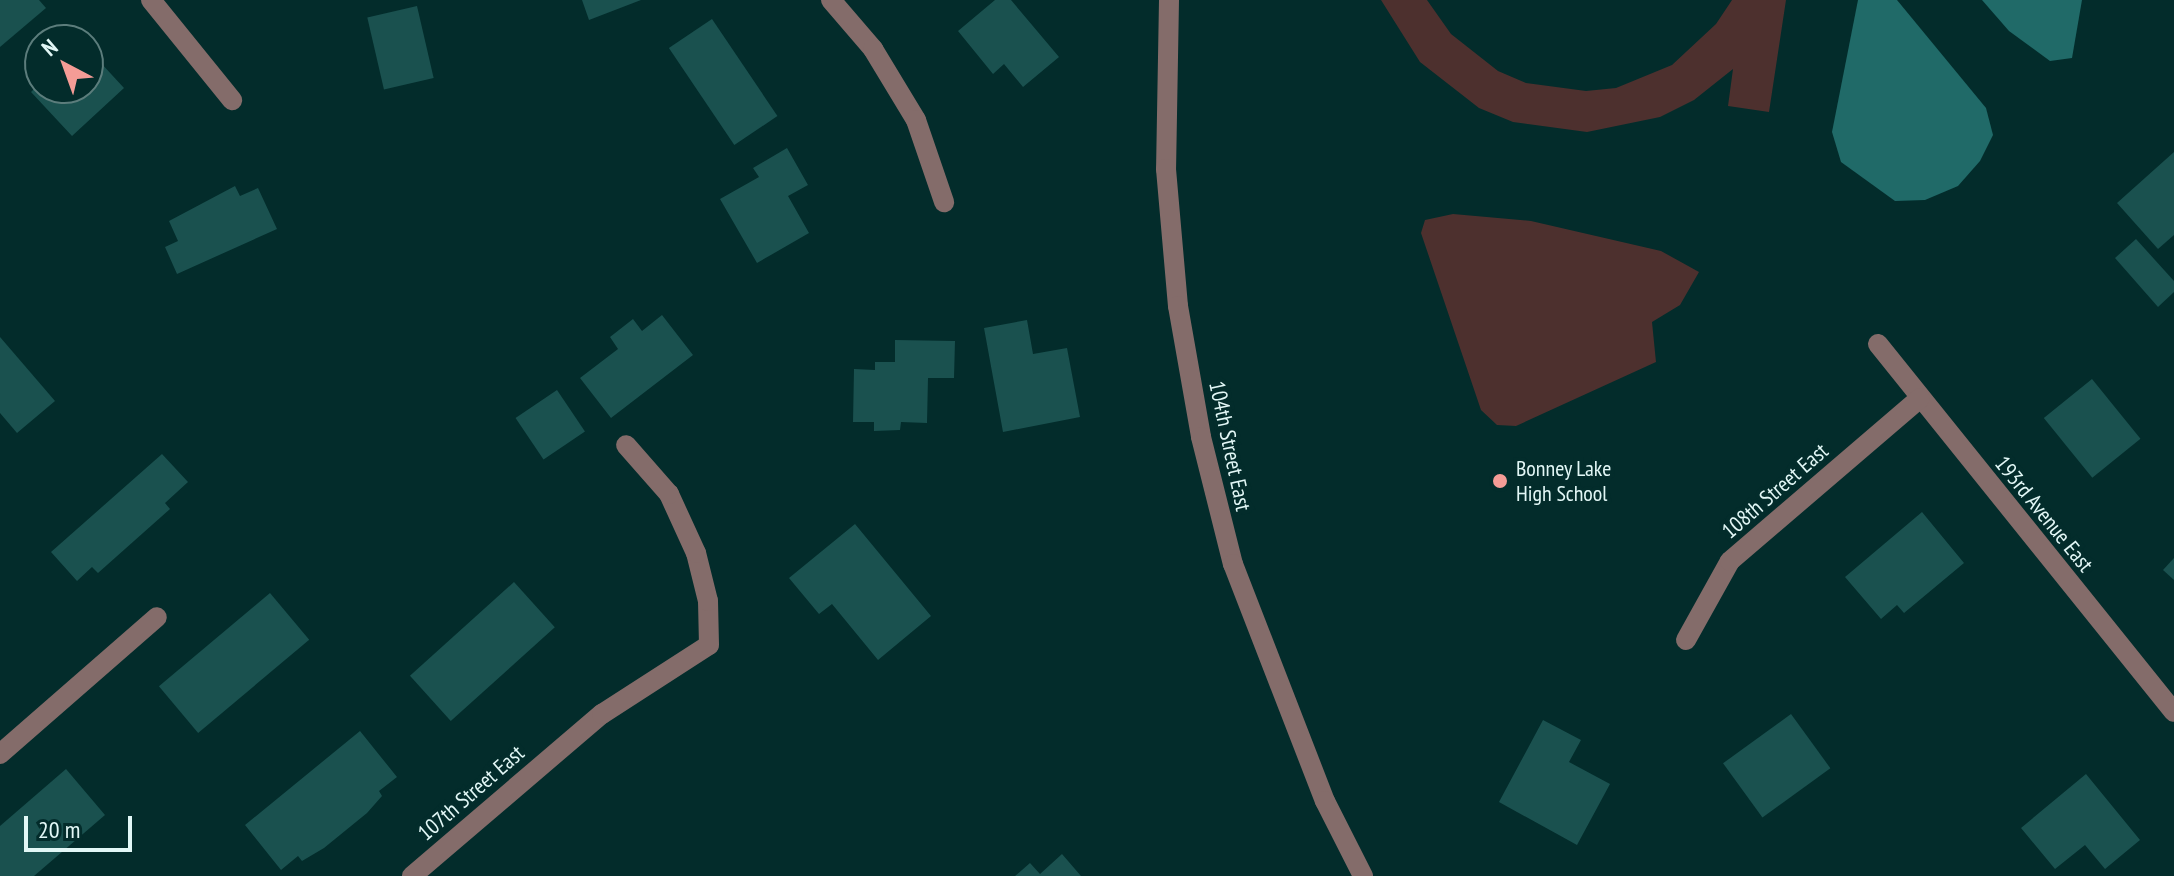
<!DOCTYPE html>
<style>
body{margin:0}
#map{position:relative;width:2174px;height:876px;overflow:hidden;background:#032c2b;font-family:"PT Sans Narrow",sans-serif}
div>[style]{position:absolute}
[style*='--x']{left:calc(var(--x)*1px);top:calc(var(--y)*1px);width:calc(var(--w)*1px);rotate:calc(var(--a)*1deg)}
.green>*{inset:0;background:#4d302e}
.water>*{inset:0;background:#206a68}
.building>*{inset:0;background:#1a514f;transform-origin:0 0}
.minor>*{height:20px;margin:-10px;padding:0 10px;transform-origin:10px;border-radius:10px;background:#846c6a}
.dots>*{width:22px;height:22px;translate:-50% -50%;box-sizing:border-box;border:4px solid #032c2b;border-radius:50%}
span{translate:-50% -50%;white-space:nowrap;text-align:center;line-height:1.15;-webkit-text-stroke:8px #032c2b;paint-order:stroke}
.street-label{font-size:22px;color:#e2f7f6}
.poi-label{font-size:22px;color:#e2f7f6}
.left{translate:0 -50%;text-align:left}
.north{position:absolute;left:24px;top:24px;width:80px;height:80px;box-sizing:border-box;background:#032c2b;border:2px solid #5c7d7c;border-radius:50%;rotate:319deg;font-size:22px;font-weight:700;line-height:32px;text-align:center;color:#e2f7f6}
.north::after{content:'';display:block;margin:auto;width:28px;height:36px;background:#f59c96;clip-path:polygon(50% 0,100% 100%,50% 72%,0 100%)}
.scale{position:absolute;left:24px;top:816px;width:108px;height:36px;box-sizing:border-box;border:4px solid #e2f7f6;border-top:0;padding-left:10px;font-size:24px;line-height:28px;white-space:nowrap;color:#e2f7f6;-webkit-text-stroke:6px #032c2b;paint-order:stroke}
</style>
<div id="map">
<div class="green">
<div style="clip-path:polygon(1381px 0,1427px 0,1451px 34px,1498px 71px,1526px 83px,1586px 91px,1616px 88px,1672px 65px,1716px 24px,1732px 0,1786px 0,1769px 112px,1728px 106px,1733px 69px,1694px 100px,1660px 117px,1587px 132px,1513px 122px,1479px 108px,1420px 62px)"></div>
<div style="clip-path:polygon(1453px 214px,1531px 221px,1661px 251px,1699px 272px,1680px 305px,1652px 322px,1656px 362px,1516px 426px,1497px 425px,1481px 410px,1421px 233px,1425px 220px)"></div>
</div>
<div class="water">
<div style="clip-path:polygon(1858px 0,1897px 0,1986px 108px,1993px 135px,1980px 161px,1958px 186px,1925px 200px,1895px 201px,1841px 162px,1832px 132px)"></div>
<div style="clip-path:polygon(1982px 0,2082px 0,2072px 58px,2050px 61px,2009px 31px)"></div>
</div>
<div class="building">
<div style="clip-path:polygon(0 0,39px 0,46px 8px,0 47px)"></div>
<div style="clip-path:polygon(582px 0,641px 0,589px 20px)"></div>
<div style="clip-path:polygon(995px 0,1011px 0,1059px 57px,1023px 87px,1004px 64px,993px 74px,958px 31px)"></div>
<div style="left:417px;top:6px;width:74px;height:51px;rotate:77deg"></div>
<div style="left:712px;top:19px;width:117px;height:52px;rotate:56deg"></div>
<div style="clip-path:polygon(88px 49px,124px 88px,72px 136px,31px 92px,40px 83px,40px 88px,88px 88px)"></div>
<div style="clip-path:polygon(787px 148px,808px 185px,788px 196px,809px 233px,757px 263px,720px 199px,759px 177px,753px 168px)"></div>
<div style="clip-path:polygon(2174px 152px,2174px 235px,2158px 249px,2117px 203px)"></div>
<div style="clip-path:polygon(235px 186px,240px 196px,258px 188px,277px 229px,177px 274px,165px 247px,178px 241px,169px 221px)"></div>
<div style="clip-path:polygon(2136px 239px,2174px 281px,2174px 292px,2158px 307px,2115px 258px)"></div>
<div style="clip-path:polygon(662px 315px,693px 355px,611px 418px,580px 378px,618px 349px,610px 337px,633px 319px,642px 331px)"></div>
<div style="clip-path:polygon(1027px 320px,1033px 354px,1067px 348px,1080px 417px,1003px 432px,984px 328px)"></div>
<div style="clip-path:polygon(0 337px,55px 401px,17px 433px,0 413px)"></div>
<div style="clip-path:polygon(895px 340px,955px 341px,954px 378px,928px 378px,927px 423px,901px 422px,900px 430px,874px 431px,874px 422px,853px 422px,854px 369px,875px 370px,875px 362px,895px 362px)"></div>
<div style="left:2092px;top:379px;width:77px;height:62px;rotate:51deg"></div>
<div style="left:557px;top:390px;width:50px;height:50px;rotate:56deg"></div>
<div style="clip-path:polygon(162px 454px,188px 482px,165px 503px,170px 509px,98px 573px,92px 567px,77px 581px,51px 552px)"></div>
<div style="clip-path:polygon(1922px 512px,1964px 563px,1904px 613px,1897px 605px,1881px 619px,1845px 577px)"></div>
<div style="clip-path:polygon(855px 524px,931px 616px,878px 660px,832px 604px,819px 614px,789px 578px)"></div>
<div style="clip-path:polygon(2174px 558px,2174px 580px,2163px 570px)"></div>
<div style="left:514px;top:582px;width:61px;height:140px;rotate:48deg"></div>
<div style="left:270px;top:593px;width:61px;height:145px;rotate:50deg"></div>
<div style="left:1791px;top:714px;width:67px;height:84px;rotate:54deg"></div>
<div style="clip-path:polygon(1543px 720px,1581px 740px,1569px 762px,1610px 784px,1577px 845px,1499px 802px)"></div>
<div style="clip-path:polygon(360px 731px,397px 777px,379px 791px,382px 796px,367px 813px,324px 848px,302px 861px,298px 856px,281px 870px,245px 825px)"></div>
<div style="clip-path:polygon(66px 769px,105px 815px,34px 876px,0 876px,0 826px)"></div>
<div style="clip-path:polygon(2086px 774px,2140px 840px,2105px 869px,2085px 845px,2055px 869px,2021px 828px)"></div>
<div style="clip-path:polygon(1062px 854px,1081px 876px,1015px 876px,1030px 863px,1040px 874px)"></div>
</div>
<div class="minor">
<div style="--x:151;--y:0;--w:129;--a:51"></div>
<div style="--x:831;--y:0;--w:65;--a:49.4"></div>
<div style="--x:873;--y:49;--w:83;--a:58.8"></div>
<div style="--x:916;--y:120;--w:87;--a:71.1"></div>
<div style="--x:1169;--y:0;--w:169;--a:91"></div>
<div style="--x:1166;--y:169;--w:138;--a:85"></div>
<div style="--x:1178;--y:306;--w:133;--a:80"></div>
<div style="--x:1201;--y:437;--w:131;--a:75.9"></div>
<div style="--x:1233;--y:564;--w:254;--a:68.8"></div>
<div style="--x:1325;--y:801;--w:84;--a:63.1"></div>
<div style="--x:1878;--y:344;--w:472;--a:51.2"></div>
<div style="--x:1686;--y:640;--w:90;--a:-60.9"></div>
<div style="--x:1730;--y:561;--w:250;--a:-40.6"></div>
<div style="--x:0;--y:754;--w:208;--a:-41.1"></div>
<div style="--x:412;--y:876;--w:250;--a:-40.5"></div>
<div style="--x:602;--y:714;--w:127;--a:-32.8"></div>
<div style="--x:709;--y:645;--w:44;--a:-91.3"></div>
<div style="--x:708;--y:601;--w:49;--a:-104"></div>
<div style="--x:696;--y:553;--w:65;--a:-114.6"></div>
<div style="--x:669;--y:494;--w:65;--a:-131.3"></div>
</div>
<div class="dots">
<div style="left:1500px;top:481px;background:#f59c96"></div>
</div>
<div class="street-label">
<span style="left:1230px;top:446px;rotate:78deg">104th Street East</span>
<span style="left:1775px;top:491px;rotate:-41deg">108th Street East</span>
<span style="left:2044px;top:514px;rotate:51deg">193rd Avenue East</span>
<span style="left:471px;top:793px;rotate:-41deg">107th Street East</span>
</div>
<div class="poi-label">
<span class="left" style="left:1516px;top:481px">Bonney Lake<br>High School</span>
</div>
<div class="north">N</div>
<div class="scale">20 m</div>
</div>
